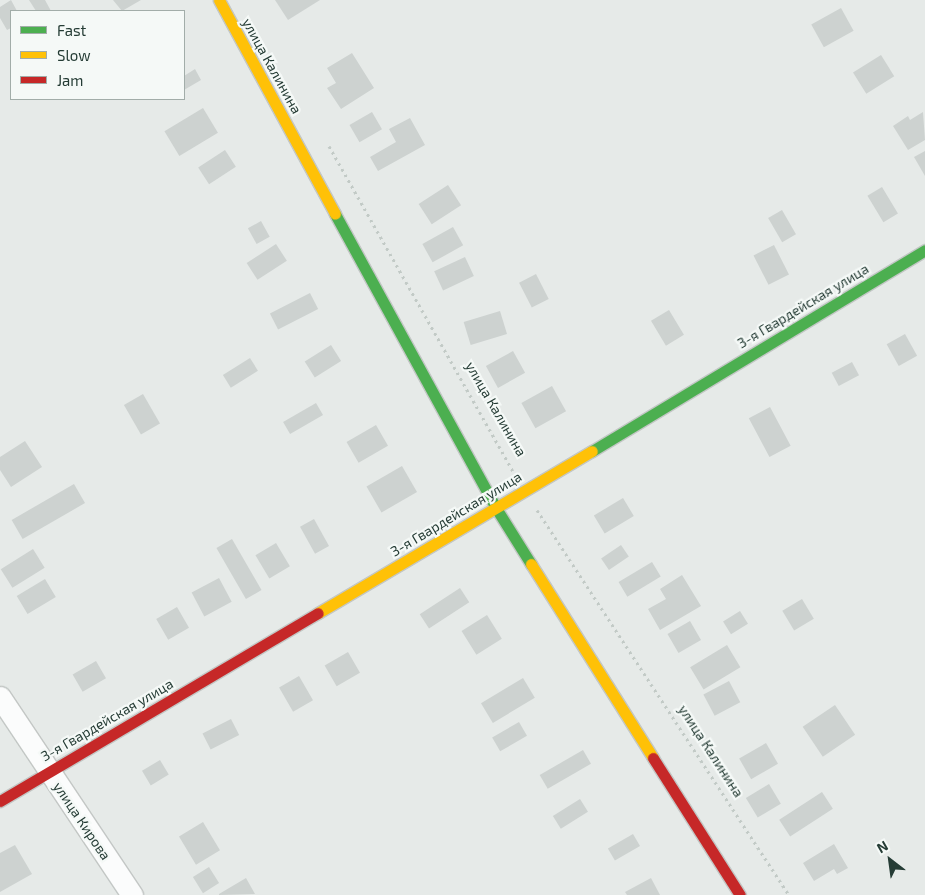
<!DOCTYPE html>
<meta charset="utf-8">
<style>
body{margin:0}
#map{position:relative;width:925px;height:895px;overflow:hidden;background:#e6eae8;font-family:"Exo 2",sans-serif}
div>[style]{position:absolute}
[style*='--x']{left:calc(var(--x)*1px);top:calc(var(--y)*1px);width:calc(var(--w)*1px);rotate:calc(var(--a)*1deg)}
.building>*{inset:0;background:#cdd2d0;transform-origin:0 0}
.path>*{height:3px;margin-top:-1.5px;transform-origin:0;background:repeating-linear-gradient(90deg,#c2cac6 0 2.5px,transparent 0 6.5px)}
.roads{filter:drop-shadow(1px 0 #c3c7c5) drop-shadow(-1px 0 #c3c7c5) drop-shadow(0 1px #c3c7c5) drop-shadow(0 -1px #c3c7c5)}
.street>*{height:21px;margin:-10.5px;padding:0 10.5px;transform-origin:10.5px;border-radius:10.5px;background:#fbfcfc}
.fast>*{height:11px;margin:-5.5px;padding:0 5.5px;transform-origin:5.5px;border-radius:5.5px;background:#4caf50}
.slow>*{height:11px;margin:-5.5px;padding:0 5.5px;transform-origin:5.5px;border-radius:5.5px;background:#ffc107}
.jam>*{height:11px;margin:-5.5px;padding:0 5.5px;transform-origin:5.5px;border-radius:5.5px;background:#c62828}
span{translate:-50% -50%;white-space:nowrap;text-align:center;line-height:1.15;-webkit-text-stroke:4.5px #f5f9f7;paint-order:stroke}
.street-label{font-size:14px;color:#253c35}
.legend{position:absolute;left:10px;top:10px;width:175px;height:90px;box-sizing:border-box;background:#f5f9f7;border:1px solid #a2ada9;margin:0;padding:6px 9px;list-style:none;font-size:15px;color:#253c35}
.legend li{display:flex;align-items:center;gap:10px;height:25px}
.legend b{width:25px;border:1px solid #a2ada9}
.north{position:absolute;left:865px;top:835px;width:50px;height:50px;-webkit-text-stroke:4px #f5f9f7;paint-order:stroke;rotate:330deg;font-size:14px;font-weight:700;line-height:20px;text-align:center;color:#253c35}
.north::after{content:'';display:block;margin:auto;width:18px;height:22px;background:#253c35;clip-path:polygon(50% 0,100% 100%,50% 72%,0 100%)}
</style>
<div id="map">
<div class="building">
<div style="clip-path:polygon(11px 0,17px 11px,11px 11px,11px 28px,7px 30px,0 18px,0 7px)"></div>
<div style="clip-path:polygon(29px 0,45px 0,51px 11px,36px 11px)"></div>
<div style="clip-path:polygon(113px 0,141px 0,122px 11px)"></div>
<div style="clip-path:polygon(275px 0,320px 0,288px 20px)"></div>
<div style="left:841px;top:8px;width:26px;height:34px;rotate:61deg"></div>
<div style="clip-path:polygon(352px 53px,374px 88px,341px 109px,327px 88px,336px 83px,327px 68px)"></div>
<div style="left:881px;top:55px;width:25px;height:33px;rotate:58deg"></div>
<div style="clip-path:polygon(195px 69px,201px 80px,184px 90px,184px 76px)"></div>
<div style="left:203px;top:108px;width:29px;height:45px;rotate:59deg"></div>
<div style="left:372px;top:112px;width:20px;height:26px;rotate:60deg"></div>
<div style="clip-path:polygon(923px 112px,925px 140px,908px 150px,893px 126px,908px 116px,910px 120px)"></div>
<div style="clip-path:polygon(410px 118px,425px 145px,378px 171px,370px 157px,396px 142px,389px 129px)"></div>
<div style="left:225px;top:150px;width:20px;height:32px;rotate:57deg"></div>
<div style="clip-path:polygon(925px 151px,925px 176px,914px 157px)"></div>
<div style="left:448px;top:185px;width:24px;height:35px;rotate:57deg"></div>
<div style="left:882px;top:187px;width:31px;height:17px;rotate:59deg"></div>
<div style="left:782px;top:210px;width:28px;height:16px;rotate:60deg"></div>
<div style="left:261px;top:221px;width:18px;height:15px;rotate:61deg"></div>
<div style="left:453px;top:227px;width:21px;height:35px;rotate:61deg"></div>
<div style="left:276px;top:244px;width:20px;height:35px;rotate:57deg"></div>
<div style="left:774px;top:245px;width:33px;height:23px;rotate:63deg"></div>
<div style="left:465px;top:257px;width:21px;height:34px;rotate:65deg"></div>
<div style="left:536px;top:274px;width:28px;height:19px;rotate:63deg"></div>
<div style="left:310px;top:293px;width:18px;height:45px;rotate:63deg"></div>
<div style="left:669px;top:310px;width:29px;height:21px;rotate:59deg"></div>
<div style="left:500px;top:311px;width:24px;height:38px;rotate:73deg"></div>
<div style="left:905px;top:334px;width:25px;height:21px;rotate:61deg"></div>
<div style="left:331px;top:345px;width:19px;height:31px;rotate:58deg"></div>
<div style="left:513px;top:351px;width:25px;height:31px;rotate:61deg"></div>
<div style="left:250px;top:358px;width:15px;height:32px;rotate:58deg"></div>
<div style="left:852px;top:362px;width:15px;height:23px;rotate:62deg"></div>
<div style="left:552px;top:386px;width:29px;height:35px;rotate:61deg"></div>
<div style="left:143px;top:394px;width:34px;height:22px;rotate:60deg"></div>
<div style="left:316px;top:403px;width:14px;height:38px;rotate:60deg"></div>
<div style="left:770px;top:407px;width:44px;height:24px;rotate:62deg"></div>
<div style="left:376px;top:425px;width:24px;height:34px;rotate:60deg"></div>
<div style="clip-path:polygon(25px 441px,42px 467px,11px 487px,0 470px,0 457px)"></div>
<div style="left:402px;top:466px;width:30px;height:41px;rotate:60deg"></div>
<div style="left:74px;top:484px;width:22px;height:72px;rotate:60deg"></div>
<div style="left:623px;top:498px;width:21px;height:34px;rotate:59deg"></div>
<div style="left:314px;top:519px;width:31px;height:16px;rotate:61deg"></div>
<div style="left:232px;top:539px;width:59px;height:18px;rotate:60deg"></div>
<div style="left:276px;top:543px;width:27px;height:24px;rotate:59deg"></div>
<div style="left:621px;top:545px;width:14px;height:24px;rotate:56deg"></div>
<div style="left:33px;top:549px;width:22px;height:38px;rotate:58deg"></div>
<div style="left:652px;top:562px;width:17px;height:39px;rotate:59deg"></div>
<div style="clip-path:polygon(682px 575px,701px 606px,660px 630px,648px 609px,666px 599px,660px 589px)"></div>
<div style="left:219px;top:578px;width:27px;height:31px;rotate:62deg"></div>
<div style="left:45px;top:579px;width:21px;height:33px;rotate:59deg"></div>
<div style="left:460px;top:588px;width:17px;height:48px;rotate:57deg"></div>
<div style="left:802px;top:599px;width:23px;height:23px;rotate:59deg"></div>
<div style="left:177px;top:607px;width:24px;height:24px;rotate:60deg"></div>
<div style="left:740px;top:611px;width:15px;height:20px;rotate:58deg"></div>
<div style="left:487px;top:615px;width:28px;height:30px;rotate:58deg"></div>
<div style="left:690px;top:621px;width:22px;height:26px;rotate:60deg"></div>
<div style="left:727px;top:645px;width:26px;height:43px;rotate:59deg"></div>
<div style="left:348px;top:652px;width:24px;height:27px;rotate:60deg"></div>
<div style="left:96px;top:661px;width:20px;height:27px;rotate:60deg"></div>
<div style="left:299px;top:676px;width:28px;height:23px;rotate:60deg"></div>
<div style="left:523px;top:678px;width:23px;height:49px;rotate:59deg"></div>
<div style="left:729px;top:681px;width:24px;height:29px;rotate:62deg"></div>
<div style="left:835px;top:705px;width:36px;height:39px;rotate:56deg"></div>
<div style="left:231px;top:719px;width:18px;height:32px;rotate:63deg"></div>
<div style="left:519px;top:722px;width:16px;height:31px;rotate:60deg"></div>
<div style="left:766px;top:743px;width:24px;height:31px;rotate:60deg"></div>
<div style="left:583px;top:750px;width:16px;height:50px;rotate:60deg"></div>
<div style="left:160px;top:760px;width:17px;height:21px;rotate:59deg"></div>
<div style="left:769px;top:784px;width:23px;height:27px;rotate:59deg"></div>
<div style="left:822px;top:792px;width:20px;height:51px;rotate:57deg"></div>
<div style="left:580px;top:799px;width:15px;height:32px;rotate:58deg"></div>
<div style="left:203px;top:822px;width:33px;height:28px;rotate:59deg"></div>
<div style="left:633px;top:834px;width:14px;height:29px;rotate:60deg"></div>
<div style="clip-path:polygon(834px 844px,848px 868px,837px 874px,834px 869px,814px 881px,803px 863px)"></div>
<div style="clip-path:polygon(15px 845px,32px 874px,0 892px,0 853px)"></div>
<div style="left:209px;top:867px;width:19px;height:19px;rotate:58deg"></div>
<div style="clip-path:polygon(246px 878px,255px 894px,219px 895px,219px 894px)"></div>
<div style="clip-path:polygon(651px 878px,660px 895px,627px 895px,625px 892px)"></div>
</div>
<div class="path">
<div style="--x:329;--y:146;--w:373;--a:60.5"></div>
<div style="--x:537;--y:510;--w:460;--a:56.8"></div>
</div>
<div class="roads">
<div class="street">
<div style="--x:0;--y:697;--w:238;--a:56.3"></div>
</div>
<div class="fast">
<div style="--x:335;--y:214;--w:335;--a:61.3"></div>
<div style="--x:496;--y:508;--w:66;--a:58"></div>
<div style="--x:592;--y:451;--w:389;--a:-31.1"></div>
</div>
<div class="slow">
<div style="--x:219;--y:0;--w:243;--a:61.5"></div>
<div style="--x:531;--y:564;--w:229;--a:57.8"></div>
<div style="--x:318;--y:613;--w:318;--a:-30.6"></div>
</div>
<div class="jam">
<div style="--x:653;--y:758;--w:162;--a:57.6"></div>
<div style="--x:0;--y:801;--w:369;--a:-30.6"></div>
</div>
</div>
<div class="street-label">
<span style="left:272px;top:66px;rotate:61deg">улица Калинина</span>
<span style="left:803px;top:306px;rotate:-31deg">3-я Гвардейская улица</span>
<span style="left:496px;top:409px;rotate:60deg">улица Калинина</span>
<span style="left:456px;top:514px;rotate:-31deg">3-я Гвардейская улица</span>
<span style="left:107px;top:720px;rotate:-30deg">3-я Гвардейская улица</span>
<span style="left:711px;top:751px;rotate:57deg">улица Калинина</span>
<span style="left:82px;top:821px;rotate:56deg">улица Кирова</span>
</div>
<ul class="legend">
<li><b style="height:6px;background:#4caf50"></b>Fast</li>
<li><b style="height:6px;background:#ffc107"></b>Slow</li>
<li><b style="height:6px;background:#c62828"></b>Jam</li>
</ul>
<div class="north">N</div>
</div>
